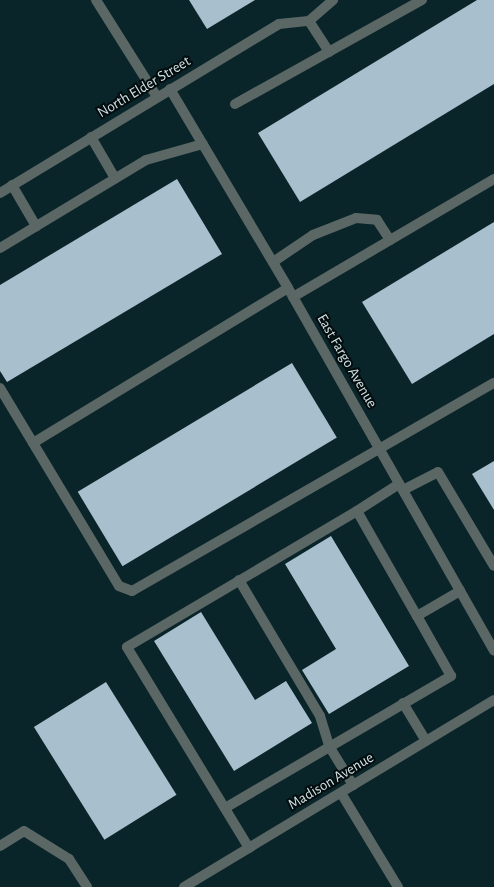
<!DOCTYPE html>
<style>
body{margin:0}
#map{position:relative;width:494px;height:887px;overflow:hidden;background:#0a2529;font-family:"Alegreya Sans",sans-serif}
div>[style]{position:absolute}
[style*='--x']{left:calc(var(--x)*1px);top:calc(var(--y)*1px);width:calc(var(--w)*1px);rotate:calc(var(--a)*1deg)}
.building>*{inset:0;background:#a8bfce;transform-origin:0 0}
.minor>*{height:10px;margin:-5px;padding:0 5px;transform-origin:5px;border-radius:5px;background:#5b6765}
span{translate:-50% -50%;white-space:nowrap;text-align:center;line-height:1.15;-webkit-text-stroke:4px #030c0e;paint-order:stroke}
.street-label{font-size:15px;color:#d3e3e5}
</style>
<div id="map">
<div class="building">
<div style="clip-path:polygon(189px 0,255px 0,207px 29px)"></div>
<div style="clip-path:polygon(477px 0,494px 0,494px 84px,300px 202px,258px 133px)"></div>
<div style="clip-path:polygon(177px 179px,222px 254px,7px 382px,0 371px,0 285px)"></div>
<div style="clip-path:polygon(494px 222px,494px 334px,412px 384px,362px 302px)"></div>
<div style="left:292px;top:363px;width:87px;height:250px;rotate:59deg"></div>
<div style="clip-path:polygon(494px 461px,494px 510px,472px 474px)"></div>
<div style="clip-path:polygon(331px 536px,409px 666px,329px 714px,302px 670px,336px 649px,285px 564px)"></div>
<div style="clip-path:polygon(201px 612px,255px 700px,286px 681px,312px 723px,234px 771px,154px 641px)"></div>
<div style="left:106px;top:682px;width:133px;height:85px;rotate:58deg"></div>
</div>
<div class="minor">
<div style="--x:96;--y:0;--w:115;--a:57.8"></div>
<div style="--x:309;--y:21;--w:37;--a:57"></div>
<div style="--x:309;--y:21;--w:32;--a:-41"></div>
<div style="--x:170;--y:89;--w:231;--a:59.3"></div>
<div style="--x:288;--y:288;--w:417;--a:60.4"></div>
<div style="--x:235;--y:104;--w:214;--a:-29.1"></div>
<div style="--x:91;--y:137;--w:48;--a:59.7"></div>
<div style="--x:12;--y:185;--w:48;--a:59.7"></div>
<div style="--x:0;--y:193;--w:326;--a:-31.2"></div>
<div style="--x:279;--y:24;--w:30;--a:-6"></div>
<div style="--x:0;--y:248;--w:170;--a:-31.1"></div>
<div style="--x:146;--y:160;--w:59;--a:-15.7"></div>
<div style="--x:273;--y:262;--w:48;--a:-34"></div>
<div style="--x:313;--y:235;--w:46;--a:-21.6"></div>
<div style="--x:356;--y:218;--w:21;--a:5"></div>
<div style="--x:377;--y:220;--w:24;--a:57"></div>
<div style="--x:293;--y:297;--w:233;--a:-30.4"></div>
<div style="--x:0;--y:388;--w:231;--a:59"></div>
<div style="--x:119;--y:586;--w:14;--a:21"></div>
<div style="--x:132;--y:591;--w:418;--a:-29.9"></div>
<div style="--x:33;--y:443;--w:298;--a:-31.3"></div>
<div style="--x:399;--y:484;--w:50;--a:147.3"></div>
<div style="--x:357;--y:511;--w:121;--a:60.3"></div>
<div style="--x:417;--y:616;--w:50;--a:-30.2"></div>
<div style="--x:403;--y:490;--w:39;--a:-27"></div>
<div style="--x:438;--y:472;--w:109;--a:59.2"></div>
<div style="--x:239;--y:580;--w:158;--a:59.2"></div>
<div style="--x:320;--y:716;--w:31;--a:73"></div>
<div style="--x:329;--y:746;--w:46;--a:58.4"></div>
<div style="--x:403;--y:703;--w:44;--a:58.8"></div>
<div style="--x:341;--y:793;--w:110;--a:58.8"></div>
<div style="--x:225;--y:808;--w:262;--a:-30.3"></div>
<div style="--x:451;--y:676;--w:69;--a:-119.5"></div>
<div style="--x:0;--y:846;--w:28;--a:-32"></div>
<div style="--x:24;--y:831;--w:53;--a:31.9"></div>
<div style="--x:69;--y:859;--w:33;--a:57"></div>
<div style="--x:249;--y:848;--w:235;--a:-121.3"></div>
<div style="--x:127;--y:647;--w:267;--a:-30.6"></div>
<div style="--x:184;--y:887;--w:362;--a:-31.1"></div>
</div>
<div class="street-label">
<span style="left:144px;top:87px;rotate:-31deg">North Elder Street</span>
<span style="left:347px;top:361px;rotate:60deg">East Fargo Avenue</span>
<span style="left:331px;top:781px;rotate:-31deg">Madison Avenue</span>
</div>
</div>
